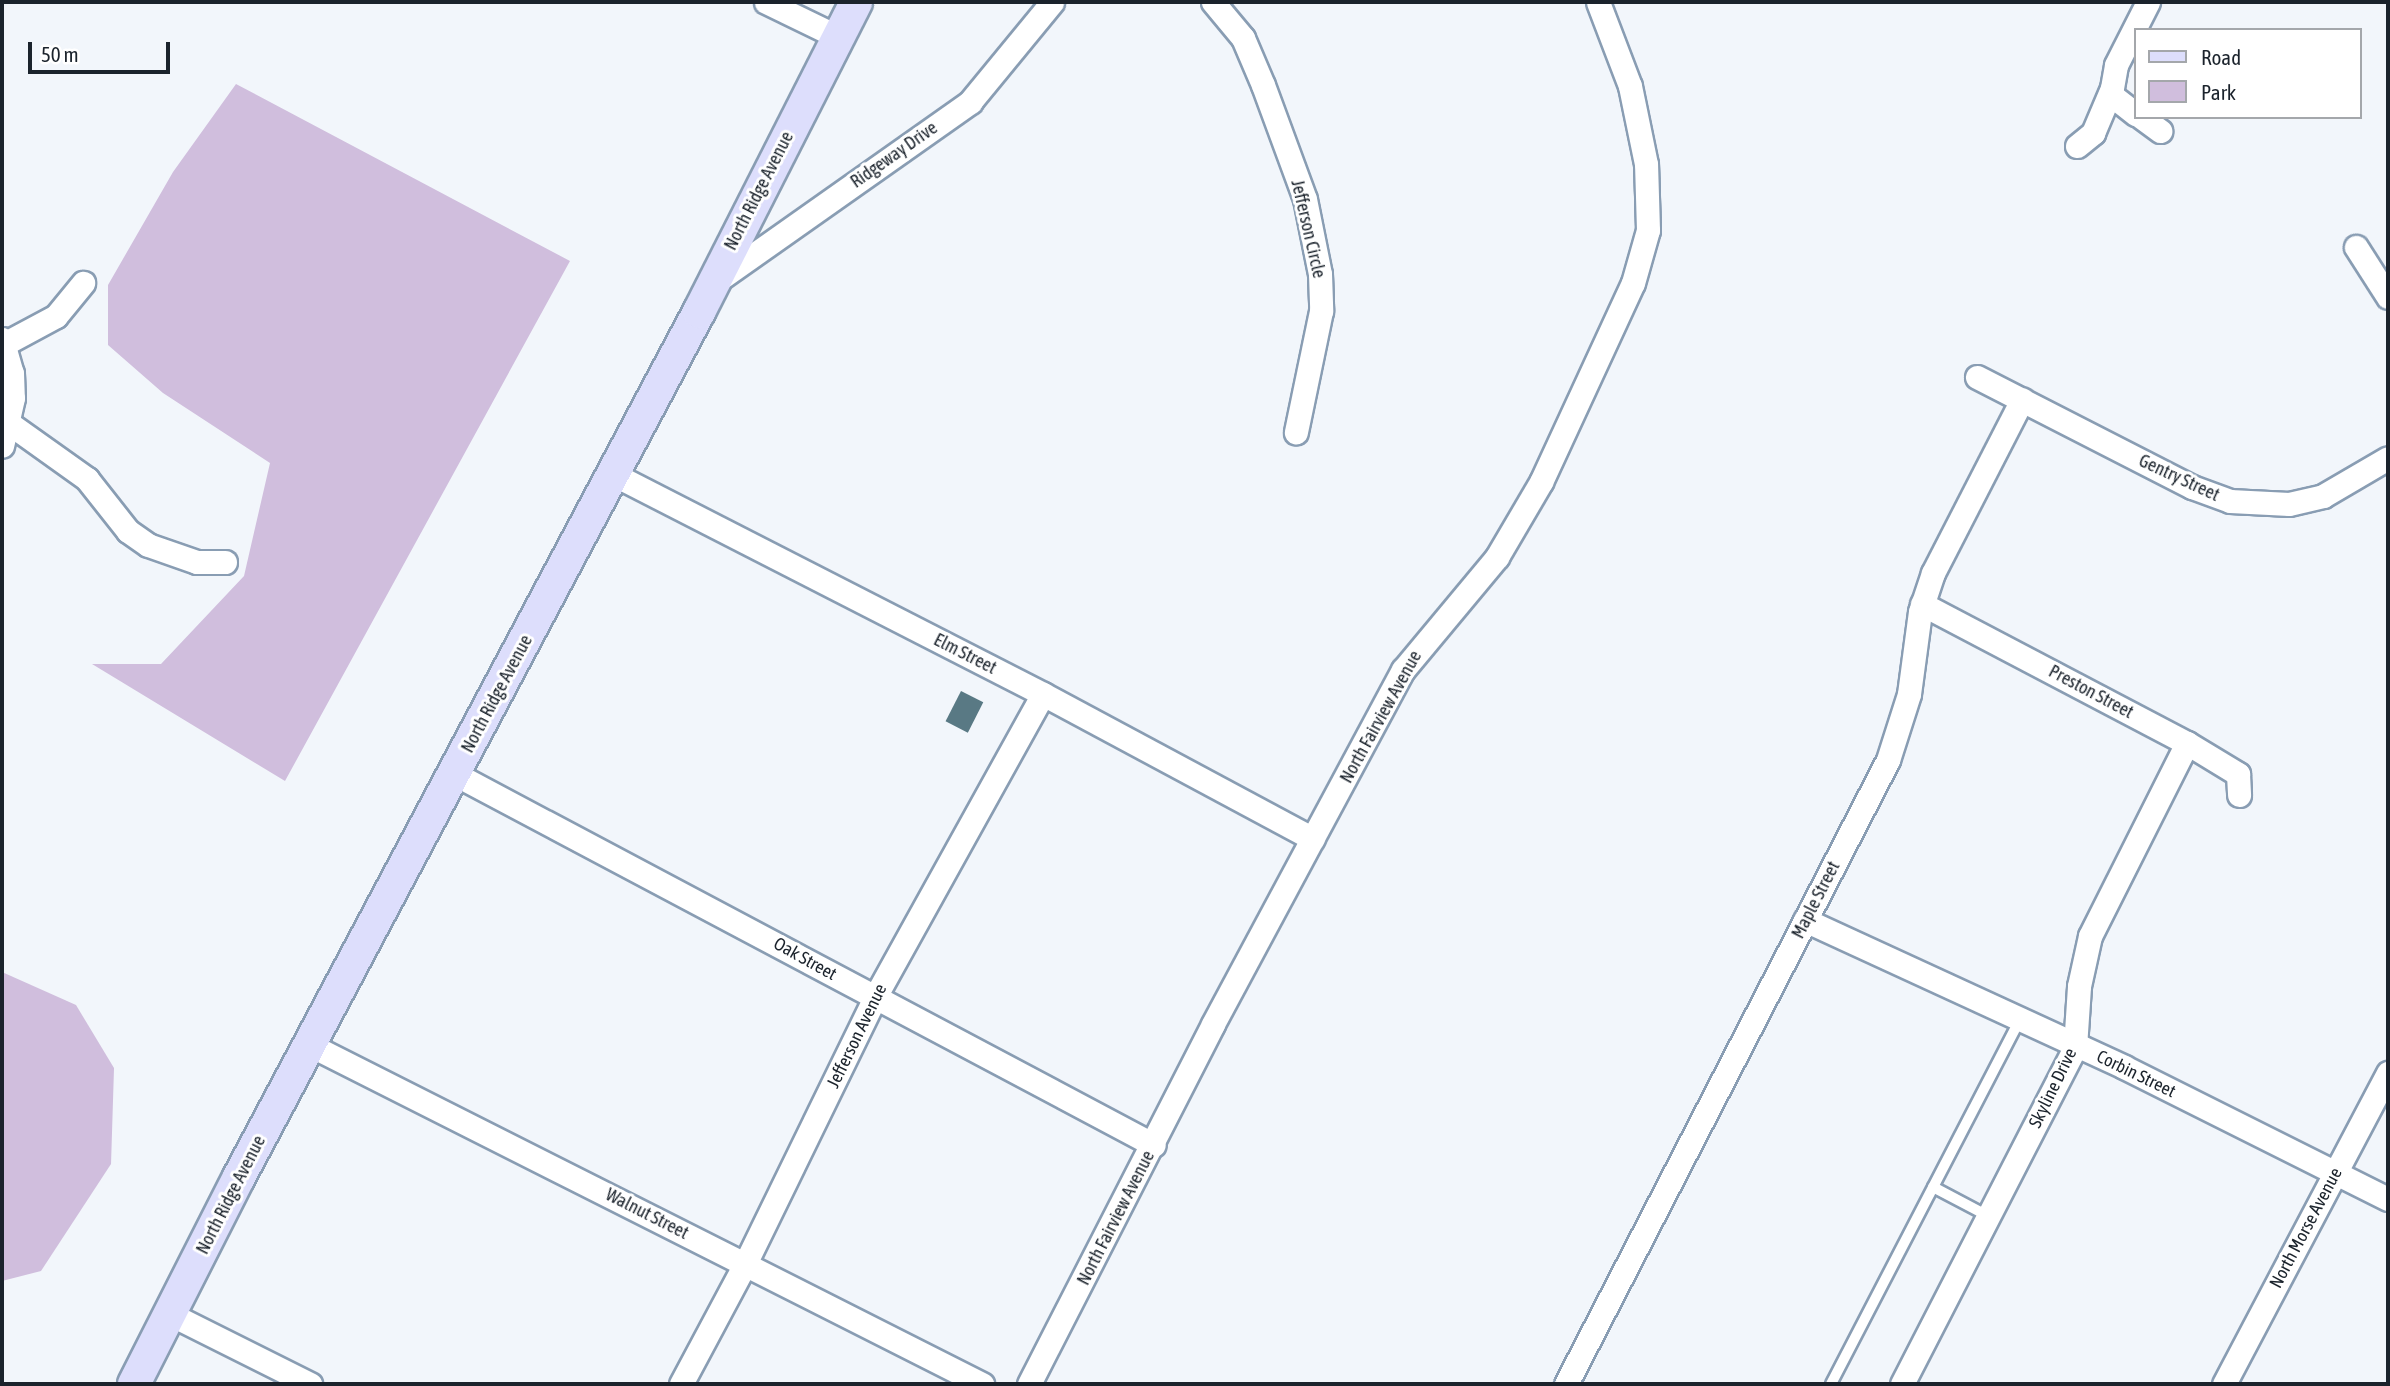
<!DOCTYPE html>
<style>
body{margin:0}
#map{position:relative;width:2390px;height:1386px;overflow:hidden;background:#f2f6fb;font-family:"Asap Condensed",sans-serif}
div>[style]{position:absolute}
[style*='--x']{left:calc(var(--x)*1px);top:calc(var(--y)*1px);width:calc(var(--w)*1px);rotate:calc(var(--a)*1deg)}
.green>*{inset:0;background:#d0bedd}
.building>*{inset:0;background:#597984;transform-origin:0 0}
.roads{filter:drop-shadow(2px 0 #899db3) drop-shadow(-2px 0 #899db3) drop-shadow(0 2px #899db3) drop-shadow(0 -2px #899db3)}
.lane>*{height:10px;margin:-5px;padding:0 5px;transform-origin:5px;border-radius:5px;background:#fff}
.street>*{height:23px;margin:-11.5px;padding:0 11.5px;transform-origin:11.5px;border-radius:11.5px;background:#fff}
.secondary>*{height:32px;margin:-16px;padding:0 16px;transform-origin:16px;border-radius:16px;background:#dddefc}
span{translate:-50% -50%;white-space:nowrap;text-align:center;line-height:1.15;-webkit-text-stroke:6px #fff;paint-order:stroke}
.street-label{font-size:18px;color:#1b232c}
.frame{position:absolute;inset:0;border:4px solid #1b232c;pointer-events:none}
.legend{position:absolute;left:2134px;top:28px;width:228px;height:91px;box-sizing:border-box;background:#fff;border:2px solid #a4a7ab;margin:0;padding:9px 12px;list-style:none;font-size:21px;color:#1b232c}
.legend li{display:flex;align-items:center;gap:14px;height:35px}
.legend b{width:35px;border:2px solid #a4a7ab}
.scale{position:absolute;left:28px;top:42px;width:142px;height:32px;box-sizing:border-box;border:4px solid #1b232c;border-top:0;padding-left:9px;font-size:21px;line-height:24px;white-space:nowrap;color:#1b232c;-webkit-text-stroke:5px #fff;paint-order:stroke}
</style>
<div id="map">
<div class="green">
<div style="clip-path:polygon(236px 84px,570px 261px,285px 781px,92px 664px,161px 664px,244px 576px,270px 463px,163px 393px,108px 345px,108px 285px,173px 172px)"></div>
<div style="clip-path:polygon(2px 972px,76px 1005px,114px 1068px,111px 1164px,41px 1271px,2px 1281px)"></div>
</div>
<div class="building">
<div style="left:961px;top:691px;width:25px;height:34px;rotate:27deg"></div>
</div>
<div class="roads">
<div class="lane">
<div style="--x:1933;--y:1187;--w:62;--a:27.8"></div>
<div style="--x:1831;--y:1384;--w:410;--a:-62.6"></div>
</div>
<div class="street">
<div style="--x:766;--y:2;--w:80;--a:25.9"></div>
<div style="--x:1213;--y:2;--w:47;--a:50.2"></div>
<div style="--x:1243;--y:38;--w:51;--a:66.9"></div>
<div style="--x:1263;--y:85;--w:121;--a:69.8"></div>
<div style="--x:1305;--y:199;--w:76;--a:78.7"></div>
<div style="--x:1320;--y:274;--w:37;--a:88"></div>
<div style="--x:1321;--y:311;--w:124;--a:101.7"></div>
<div style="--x:2110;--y:94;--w:33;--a:38"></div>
<div style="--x:2141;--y:117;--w:24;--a:36"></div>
<div style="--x:2077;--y:146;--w:21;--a:-39"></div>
<div style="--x:2093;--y:133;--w:49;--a:-67.1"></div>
<div style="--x:2112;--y:88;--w:23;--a:-80"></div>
<div style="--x:2116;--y:65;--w:71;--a:-63.1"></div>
<div style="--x:2356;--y:247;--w:59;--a:57.4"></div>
<div style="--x:718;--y:280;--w:309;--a:-35.2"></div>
<div style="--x:970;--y:102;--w:129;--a:-50.6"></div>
<div style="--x:2;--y:339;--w:35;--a:74"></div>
<div style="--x:12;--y:373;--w:25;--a:88"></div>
<div style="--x:13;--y:398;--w:49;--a:102.9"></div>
<div style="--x:4;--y:344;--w:59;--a:-28.3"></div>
<div style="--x:56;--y:316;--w:43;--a:-50.7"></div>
<div style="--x:1977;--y:377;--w:242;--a:27.1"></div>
<div style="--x:2192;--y:487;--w:40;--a:20.2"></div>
<div style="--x:2230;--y:501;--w:59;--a:2.9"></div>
<div style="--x:2289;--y:504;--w:35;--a:-13"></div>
<div style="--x:2323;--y:496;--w:75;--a:-30.3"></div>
<div style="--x:10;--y:424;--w:95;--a:35.5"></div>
<div style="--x:87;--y:479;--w:66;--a:51.7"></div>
<div style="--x:128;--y:531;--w:24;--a:35"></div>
<div style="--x:148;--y:545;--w:52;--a:19.1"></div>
<div style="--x:197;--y:562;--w:28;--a:0"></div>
<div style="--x:613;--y:474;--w:483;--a:27.1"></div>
<div style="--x:1043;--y:694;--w:306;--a:28.2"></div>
<div style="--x:1922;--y:604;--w:299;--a:27.7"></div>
<div style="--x:2187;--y:743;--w:60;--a:31.3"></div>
<div style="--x:2238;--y:774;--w:21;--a:87"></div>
<div style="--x:455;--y:774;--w:791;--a:27.96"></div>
<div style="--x:1805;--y:920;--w:351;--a:24.7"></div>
<div style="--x:2124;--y:1067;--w:295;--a:26.6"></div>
<div style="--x:310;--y:1045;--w:753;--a:26.77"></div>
<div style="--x:170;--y:1314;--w:157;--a:26.6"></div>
<div style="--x:681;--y:1384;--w:136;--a:-61.9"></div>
<div style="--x:745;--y:1264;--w:297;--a:-64"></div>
<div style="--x:875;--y:997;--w:346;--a:-61"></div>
<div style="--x:1029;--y:1384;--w:404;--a:-62.9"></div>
<div style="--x:1213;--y:1024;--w:402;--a:-61.8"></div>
<div style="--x:1403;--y:670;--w:147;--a:-50.2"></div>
<div style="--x:1497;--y:557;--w:87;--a:-59.6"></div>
<div style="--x:1541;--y:482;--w:219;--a:-65.2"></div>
<div style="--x:1633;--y:283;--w:55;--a:-74.2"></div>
<div style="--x:1648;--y:230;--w:66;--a:-91.7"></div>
<div style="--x:1646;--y:164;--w:80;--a:-101.6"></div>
<div style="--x:1630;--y:86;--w:90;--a:-110.9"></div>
<div style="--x:1566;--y:1384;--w:702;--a:-62.71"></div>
<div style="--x:1888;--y:760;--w:69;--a:-72.3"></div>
<div style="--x:1909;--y:694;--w:83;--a:-82.4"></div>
<div style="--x:1920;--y:612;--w:41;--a:-71.6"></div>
<div style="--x:1933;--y:573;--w:195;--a:-62.8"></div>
<div style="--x:1902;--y:1384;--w:379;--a:-62.8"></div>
<div style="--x:2075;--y:1047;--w:61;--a:-86.2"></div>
<div style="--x:2079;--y:986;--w:51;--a:-77.6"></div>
<div style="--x:2090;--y:936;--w:216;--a:-63.3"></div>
<div style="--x:2224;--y:1384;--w:352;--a:-62.2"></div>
</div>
<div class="secondary">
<div style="--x:134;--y:1384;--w:232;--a:-63.1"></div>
<div style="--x:239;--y:1177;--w:980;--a:-62"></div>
<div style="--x:699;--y:312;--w:347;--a:-63.1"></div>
</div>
</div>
<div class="street-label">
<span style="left:894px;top:155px;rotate:-35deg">Ridgeway Drive</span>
<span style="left:759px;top:191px;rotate:-63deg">North Ridge Avenue</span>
<span style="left:1308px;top:229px;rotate:77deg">Jefferson Circle</span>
<span style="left:2179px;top:478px;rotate:25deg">Gentry Street</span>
<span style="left:965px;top:654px;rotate:27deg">Elm Street</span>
<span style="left:2091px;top:692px;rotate:28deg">Preston Street</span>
<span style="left:497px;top:694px;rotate:-62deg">North Ridge Avenue</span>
<span style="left:1381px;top:717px;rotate:-61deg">North Fairview Avenue</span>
<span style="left:1816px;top:900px;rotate:-63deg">Maple Street</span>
<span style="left:805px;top:959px;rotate:29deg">Oak Street</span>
<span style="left:857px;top:1036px;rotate:-64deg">Jefferson Avenue</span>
<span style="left:2136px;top:1074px;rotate:26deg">Corbin Street</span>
<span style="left:2053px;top:1088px;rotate:-64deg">Skyline Drive</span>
<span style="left:231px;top:1195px;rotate:-63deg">North Ridge Avenue</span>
<span style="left:647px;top:1214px;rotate:27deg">Walnut Street</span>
<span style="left:1116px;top:1218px;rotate:-63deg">North Fairview Avenue</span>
<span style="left:2306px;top:1228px;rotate:-62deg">North Morse Avenue</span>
</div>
<div class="frame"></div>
<ul class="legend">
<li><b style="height:9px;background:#dddefc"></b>Road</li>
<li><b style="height:19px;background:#d0bedd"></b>Park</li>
</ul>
<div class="scale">50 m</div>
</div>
